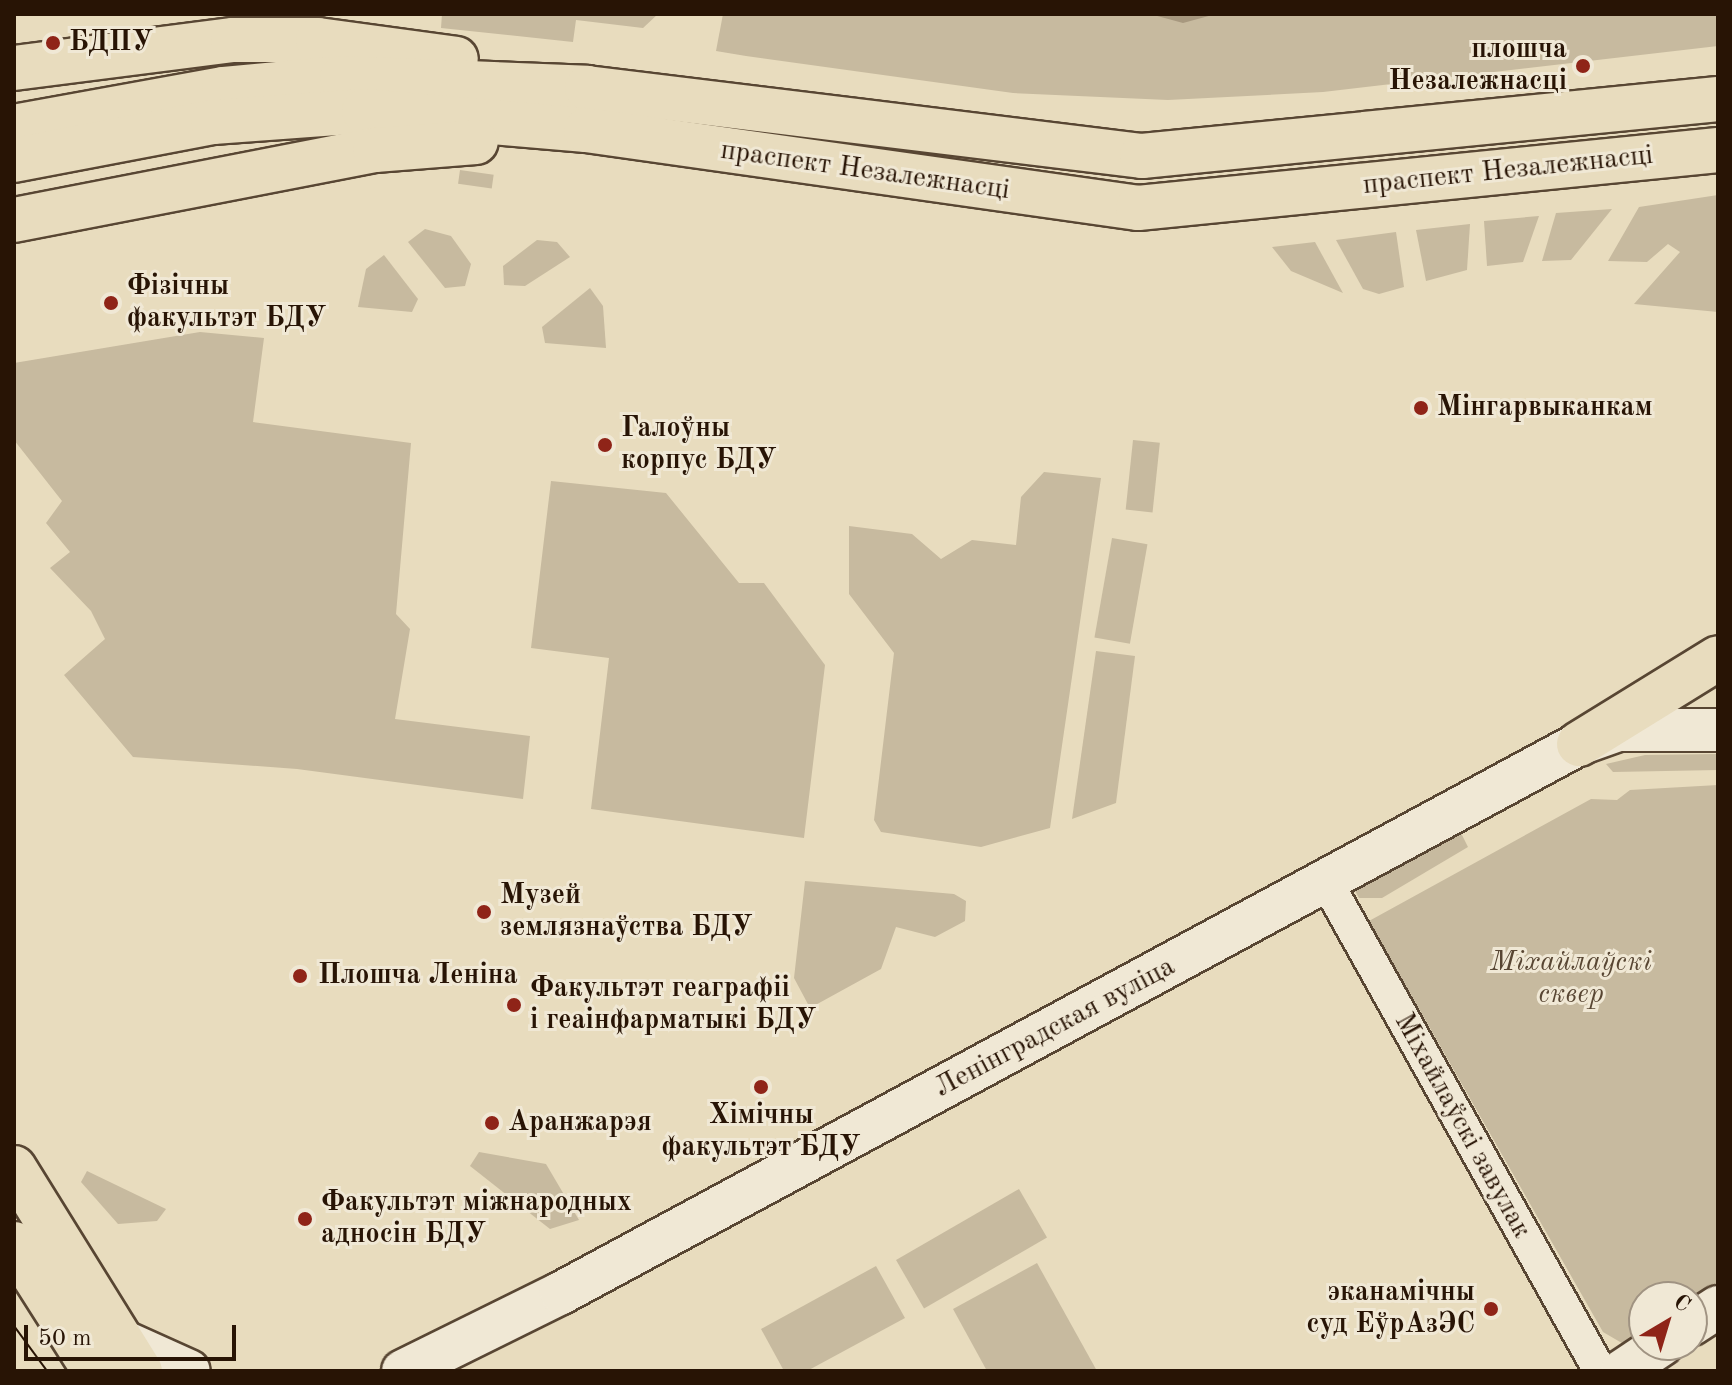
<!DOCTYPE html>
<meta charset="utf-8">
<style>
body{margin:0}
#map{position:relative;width:1732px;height:1385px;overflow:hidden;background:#e8dcbe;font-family:"Old Standard TT",serif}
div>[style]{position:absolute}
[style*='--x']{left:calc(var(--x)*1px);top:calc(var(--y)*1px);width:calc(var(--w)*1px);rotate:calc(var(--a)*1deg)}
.green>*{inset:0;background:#c7ba9f;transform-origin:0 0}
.water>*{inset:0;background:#a7987f}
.roads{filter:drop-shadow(2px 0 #584633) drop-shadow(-2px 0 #584633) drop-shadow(0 2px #584633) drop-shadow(0 -2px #584633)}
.minor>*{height:32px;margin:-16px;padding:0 16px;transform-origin:16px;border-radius:16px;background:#f0e8d5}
.tertiary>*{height:42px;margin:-21px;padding:0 21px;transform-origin:21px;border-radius:21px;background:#f0e8d5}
.primary>*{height:44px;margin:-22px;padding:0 22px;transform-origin:22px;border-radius:22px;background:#e8dcbe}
.tram>*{height:2px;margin:-1px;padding:0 1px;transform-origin:1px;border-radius:1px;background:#281405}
.dots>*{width:22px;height:22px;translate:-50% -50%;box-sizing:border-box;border:4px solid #f0e8d5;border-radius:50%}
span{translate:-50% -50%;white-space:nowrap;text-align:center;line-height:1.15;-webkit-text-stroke:6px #f0e8d5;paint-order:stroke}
.poi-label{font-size:28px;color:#281405;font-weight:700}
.left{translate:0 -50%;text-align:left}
.right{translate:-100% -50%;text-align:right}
.street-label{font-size:28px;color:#281405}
.park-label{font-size:28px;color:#584633;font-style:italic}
.frame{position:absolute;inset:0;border:16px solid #281405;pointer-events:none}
.north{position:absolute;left:1628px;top:1281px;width:80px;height:80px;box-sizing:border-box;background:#f0e8d5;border:2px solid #a09382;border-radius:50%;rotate:38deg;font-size:22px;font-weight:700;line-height:32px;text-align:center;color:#281405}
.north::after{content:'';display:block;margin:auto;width:28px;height:36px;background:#8f2418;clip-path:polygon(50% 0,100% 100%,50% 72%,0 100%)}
.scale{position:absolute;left:24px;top:1325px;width:212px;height:36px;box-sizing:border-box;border:4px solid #281405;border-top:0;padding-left:10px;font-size:24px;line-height:28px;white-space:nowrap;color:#281405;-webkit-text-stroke:6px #f0e8d5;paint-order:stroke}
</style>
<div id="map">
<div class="green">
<div style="clip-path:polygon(442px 14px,658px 14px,643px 28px,576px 20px,573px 42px,441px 28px)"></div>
<div style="clip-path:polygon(723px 14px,1718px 14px,1718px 46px,1323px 92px,1168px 100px,1013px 93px,746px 56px,716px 51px)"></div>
<div style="left:460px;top:170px;width:34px;height:14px;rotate:8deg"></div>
<div style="clip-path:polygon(1718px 195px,1718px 312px,1634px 304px,1680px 252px,1668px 244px,1647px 262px,1608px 261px,1639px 207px)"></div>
<div style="clip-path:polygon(1612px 209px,1571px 260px,1542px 261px,1556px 213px)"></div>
<div style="clip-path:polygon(1539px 216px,1523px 262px,1487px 266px,1484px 221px)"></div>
<div style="clip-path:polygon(1470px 224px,1467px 270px,1426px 281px,1416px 230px)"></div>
<div style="clip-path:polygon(425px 229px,451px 236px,471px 264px,465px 286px,445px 288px,408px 242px)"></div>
<div style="clip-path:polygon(1396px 232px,1404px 287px,1379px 294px,1363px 289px,1336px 240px)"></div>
<div style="clip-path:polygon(537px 240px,557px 242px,570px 257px,525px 286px,504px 285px,503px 266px)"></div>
<div style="clip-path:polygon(1315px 242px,1343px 293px,1291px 271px,1272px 247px)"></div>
<div style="clip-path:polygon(384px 255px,418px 299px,412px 312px,358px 307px,366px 269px)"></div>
<div style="clip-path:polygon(590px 288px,603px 306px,606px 348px,545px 343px,542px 327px)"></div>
<div style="clip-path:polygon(200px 332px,264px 338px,253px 422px,411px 443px,396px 614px,410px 629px,395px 719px,530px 736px,523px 799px,297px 769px,133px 757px,64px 675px,105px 639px,91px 611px,50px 568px,70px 552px,46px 523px,62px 501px,14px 440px,14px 363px)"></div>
<div style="left:1133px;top:440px;width:27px;height:70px;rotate:6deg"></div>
<div style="clip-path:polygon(1044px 472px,1101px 478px,1050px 828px,981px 847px,881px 832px,874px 820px,894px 653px,849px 594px,849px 526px,912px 534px,941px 559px,972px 540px,1016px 545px,1021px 497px)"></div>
<div style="clip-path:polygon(551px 481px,666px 493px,739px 583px,764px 583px,825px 665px,804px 838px,591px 809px,609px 658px,531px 648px)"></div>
<div style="left:1112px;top:538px;width:36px;height:101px;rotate:10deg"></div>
<div style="clip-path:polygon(1096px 651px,1135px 656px,1116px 803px,1072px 819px)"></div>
<div style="clip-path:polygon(1718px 754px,1718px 770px,1613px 772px,1606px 764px,1645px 755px)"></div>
<div style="clip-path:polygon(1718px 785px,1718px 1291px,1692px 1307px,1692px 1297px,1644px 1297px,1644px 1336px,1627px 1346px,1603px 1332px,1369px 921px,1591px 799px,1617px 800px,1630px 790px)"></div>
<div style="clip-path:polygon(1459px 829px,1468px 847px,1382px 898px,1359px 898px,1354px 889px)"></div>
<div style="clip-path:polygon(805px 881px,954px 894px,966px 901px,965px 921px,935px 937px,896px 927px,881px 969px,810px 1008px,794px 978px)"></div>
<div style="clip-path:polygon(479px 1152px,546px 1164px,579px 1220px,550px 1229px,470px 1166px)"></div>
<div style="clip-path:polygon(87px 1171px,166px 1209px,157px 1221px,118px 1224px,81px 1182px)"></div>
<div style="left:1019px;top:1189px;width:56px;height:142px;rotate:60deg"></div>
<div style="clip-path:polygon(1037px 1263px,1097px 1371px,987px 1371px,953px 1309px)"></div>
<div style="clip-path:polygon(876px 1266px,905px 1318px,807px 1371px,784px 1371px,761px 1329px)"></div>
</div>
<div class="water">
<div style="clip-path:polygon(1150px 14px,1216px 14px,1183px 23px)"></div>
</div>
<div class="roads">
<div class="minor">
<div style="--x:1326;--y:881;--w:561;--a:60.79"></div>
</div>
<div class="tertiary">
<div style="--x:1692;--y:1324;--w:31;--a:-33"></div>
<div style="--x:107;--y:1349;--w:17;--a:-28"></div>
<div style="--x:122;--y:1341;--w:73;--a:24.1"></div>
<div style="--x:403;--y:1371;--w:176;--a:-26.3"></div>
<div style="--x:561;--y:1293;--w:1157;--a:-28.34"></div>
<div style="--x:1579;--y:744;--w:41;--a:-19.7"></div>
<div style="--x:1618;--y:730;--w:100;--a:0"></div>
<div style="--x:1622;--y:1371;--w:47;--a:-33.7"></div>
</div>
<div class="primary">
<div style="--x:14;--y:68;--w:221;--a:-7.3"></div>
<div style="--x:233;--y:40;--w:85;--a:0"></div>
<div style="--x:318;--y:40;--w:139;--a:7.8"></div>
<div style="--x:14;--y:127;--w:213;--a:-10.3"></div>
<div style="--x:224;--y:89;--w:119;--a:-5.3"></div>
<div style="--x:342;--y:78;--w:245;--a:2.3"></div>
<div style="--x:587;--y:88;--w:559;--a:6.99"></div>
<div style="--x:1142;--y:156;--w:579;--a:-5.65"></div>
<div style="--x:14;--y:160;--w:203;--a:-10.8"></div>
<div style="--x:213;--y:122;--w:151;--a:-4.2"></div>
<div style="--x:364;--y:111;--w:223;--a:4.9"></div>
<div style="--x:586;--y:130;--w:557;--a:8.04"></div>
<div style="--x:1138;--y:208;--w:583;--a:-5.71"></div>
<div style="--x:14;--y:220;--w:368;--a:-11"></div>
<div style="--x:375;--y:150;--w:101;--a:-4.5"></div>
<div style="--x:1579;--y:744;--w:163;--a:-31.7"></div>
<div style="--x:14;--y:1168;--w:239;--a:58.2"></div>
<div style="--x:14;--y:1244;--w:151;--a:57.5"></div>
</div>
</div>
<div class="tram">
<div style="--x:14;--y:1326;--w:56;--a:53.7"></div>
</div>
<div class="dots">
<div style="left:53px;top:43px;background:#8f2418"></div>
<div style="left:1583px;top:66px;background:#8f2418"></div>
<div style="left:111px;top:303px;background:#8f2418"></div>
<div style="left:1421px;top:408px;background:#8f2418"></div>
<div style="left:605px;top:445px;background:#8f2418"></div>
<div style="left:484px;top:912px;background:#8f2418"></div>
<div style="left:300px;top:976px;background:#8f2418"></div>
<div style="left:514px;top:1005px;background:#8f2418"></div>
<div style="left:761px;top:1087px;background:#8f2418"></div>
<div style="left:492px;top:1123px;background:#8f2418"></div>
<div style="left:305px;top:1219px;background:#8f2418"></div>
<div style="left:1491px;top:1309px;background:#8f2418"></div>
</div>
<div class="poi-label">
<span class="left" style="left:69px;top:43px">БДПУ</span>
<span class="right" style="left:1567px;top:66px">плошча<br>Незалежнасці</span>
<span class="left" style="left:127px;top:303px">Фізічны<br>факультэт БДУ</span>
<span class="left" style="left:1437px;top:408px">Мінгарвыканкам</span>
<span class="left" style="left:621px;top:445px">Галоўны<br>корпус БДУ</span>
<span class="left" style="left:500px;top:912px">Музей<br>землязнаўства БДУ</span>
<span class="left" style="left:318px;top:976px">Плошча Леніна</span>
<span class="left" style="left:530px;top:1005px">Факультэт геаграфіі<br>і геаінфарматыкі БДУ</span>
<span style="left:761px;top:1132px">Хімічны<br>факультэт БДУ</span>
<span class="left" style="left:508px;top:1123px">Аранжарэя</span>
<span class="left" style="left:321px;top:1219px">Факультэт міжнародных<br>адносін БДУ</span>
<span class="right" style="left:1475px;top:1309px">эканамічны<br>суд ЕўрАзЭС</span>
</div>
<div class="street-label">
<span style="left:865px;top:171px;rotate:8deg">праспект Незалежнасці</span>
<span style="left:1508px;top:171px;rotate:-6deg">праспект Незалежнасці</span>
<span style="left:1055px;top:1028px;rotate:-28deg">Ленінградская вуліца</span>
<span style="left:1462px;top:1126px;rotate:61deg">Міхайлаўскі завулак</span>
</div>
<div class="park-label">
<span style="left:1571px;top:979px">Міхайлаўскі<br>сквер</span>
</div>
<div class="frame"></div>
<div class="north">С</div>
<div class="scale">50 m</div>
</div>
